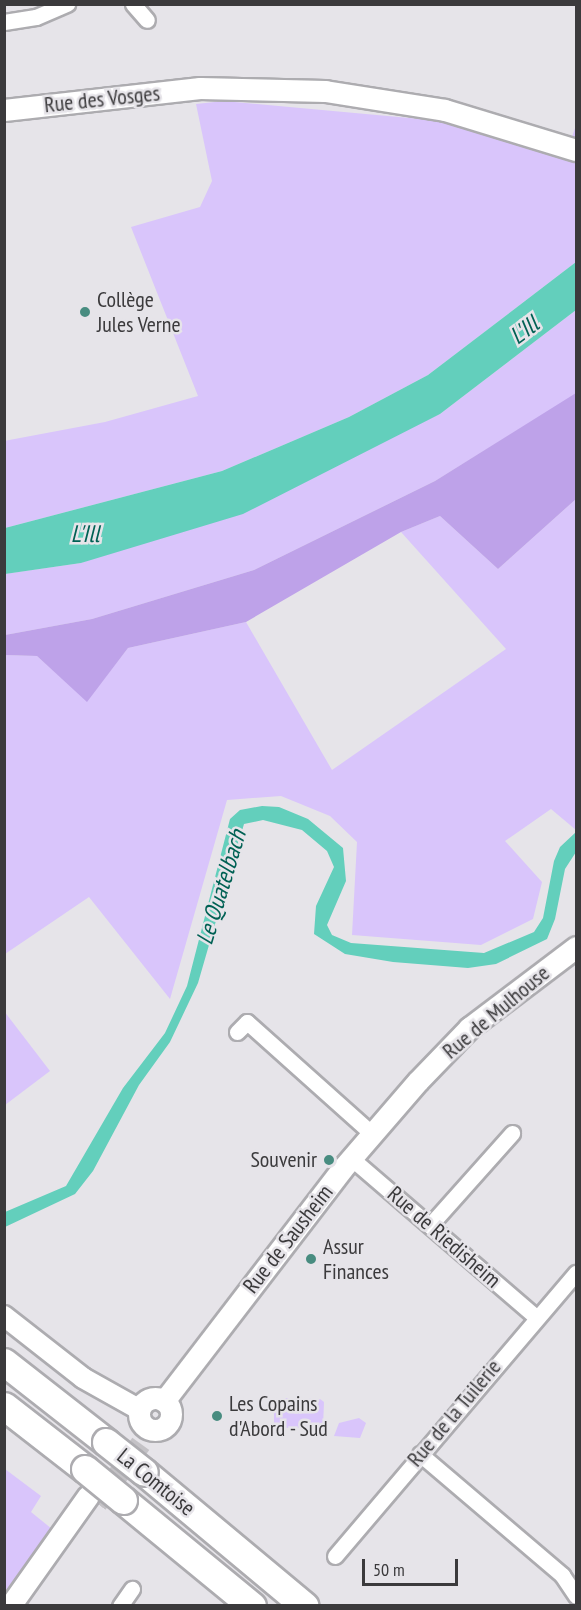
<!DOCTYPE html>
<meta charset="utf-8">
<style>
body{margin:0}
#map{position:relative;width:581px;height:1610px;overflow:hidden;background:#e6e4e9;font-family:"PT Sans Narrow",sans-serif}
div>[style]{position:absolute}
[style*='--x']{left:calc(var(--x)*1px);top:calc(var(--y)*1px);width:calc(var(--w)*1px);rotate:calc(var(--a)*1deg)}
.green>*{inset:0;background:#d9c5fb}
.forest>*{inset:0;background:#bea2e9}
.water>*{inset:0;background:#63cfbc}
.secondary-tunnel>*{height:21px;margin-top:-10.5px;transform-origin:0;background:repeating-linear-gradient(90deg,#c4c2c6 0 21px,transparent 0 31px)}
.roads{filter:drop-shadow(2px 0 #adacb0) drop-shadow(-2px 0 #adacb0) drop-shadow(0 2px #adacb0) drop-shadow(0 -2px #adacb0)}
.minor>*{height:15px;margin:-7.5px;padding:0 7.5px;transform-origin:7.5px;border-radius:7.5px;background:#fff}
.tertiary>*{height:20px;margin:-10px;padding:0 10px;transform-origin:10px;border-radius:10px;background:#fff}
.secondary>*{height:21px;margin:-10.5px;padding:0 10.5px;transform-origin:10.5px;border-radius:10.5px;background:#fff}
.secondary>.ring{margin:-10.5px;padding:0;box-sizing:content-box;background:none;border:21px solid #fff;border-radius:50%}
.motorway>*{height:27px;margin:-13.5px;padding:0 13.5px;transform-origin:13.5px;border-radius:13.5px;background:#fff}
.bridges{filter:drop-shadow(2px 0 #adacb0) drop-shadow(-2px 0 #adacb0) drop-shadow(0 2px #adacb0) drop-shadow(0 -2px #adacb0)}
.motorway-bridge>*{height:27px;margin:-13.5px;padding:0 13.5px;transform-origin:13.5px;border-radius:13.5px;background:#fff}
.dots>*{width:16px;height:16px;translate:-50% -50%;box-sizing:border-box;border:3px solid #e6e4e9;border-radius:50%}
span{translate:-50% -50%;white-space:nowrap;text-align:center;line-height:1.15;-webkit-text-stroke:5px #e6e4e9;paint-order:stroke}
.street-label{font-size:22px;color:#3b3a3c}
.poi-label{font-size:22px;color:#3b3a3c}
.left{translate:0 -50%;text-align:left}
.right{translate:-100% -50%;text-align:right}
.water-label{font-size:24px;color:#006154;font-style:italic}
.frame{position:absolute;inset:0;border:6px solid #3b3a3c;pointer-events:none}
.scale{position:absolute;left:362px;top:1559px;width:96px;height:27px;box-sizing:border-box;border:3px solid #3b3a3c;border-top:0;padding-left:8px;font-size:18px;line-height:21px;white-space:nowrap;color:#3b3a3c;-webkit-text-stroke:4px #e6e4e9;paint-order:stroke}
</style>
<div id="map">
<div class="green">
<div style="clip-path:polygon(224px 101px,442px 121px,565px 158px,576px 125px,576px 262px,428px 375px,349px 417px,222px 471px,5px 528px,4px 441px,105px 422px,198px 396px,131px 227px,200px 207px,212px 181px,196px 104px)"></div>
<div style="clip-path:polygon(576px 310px,576px 394px,435px 481px,254px 570px,92px 619px,5px 635px,4px 574px,81px 563px,440px 414px)"></div>
<div style="clip-path:polygon(576px 499px,576px 830px,551px 809px,505px 841px,542px 882px,533px 919px,481px 945px,352px 935px,357px 842px,330px 816px,281px 796px,227px 800px,170px 999px,89px 897px,5px 954px,5px 655px,37px 656px,87px 701px,128px 648px,246px 622px,332px 770px,506px 649px,401px 532px,440px 516px,498px 569px)"></div>
<div style="clip-path:polygon(4px 1011px,50px 1071px,5px 1105px,4px 1105px)"></div>
<div style="clip-path:polygon(280px 1398px,320px 1399px,324px 1402px,323px 1427px,279px 1428px,274px 1425px,274px 1401px)"></div>
<div style="clip-path:polygon(359px 1418px,366px 1423px,360px 1438px,334px 1436px,339px 1423px)"></div>
<div style="clip-path:polygon(5px 1469px,41px 1496px,31px 1512px,52px 1529px,5px 1594px)"></div>
</div>
<div class="forest">
<div style="clip-path:polygon(576px 393px,576px 499px,498px 569px,440px 516px,401px 532px,246px 622px,128px 648px,87px 702px,37px 656px,5px 655px,5px 635px,92px 619px,254px 570px,435px 481px)"></div>
</div>
<div class="water">
<div style="clip-path:polygon(576px 262px,576px 310px,440px 414px,243px 514px,81px 563px,5px 574px,5px 528px,222px 471px,349px 417px,428px 375px)"></div>
<div style="clip-path:polygon(262px 806px,279px 807px,308px 819px,343px 848px,346px 881px,327px 925px,332px 935px,351px 943px,484px 953px,534px 932px,543px 918px,554px 861px,560px 847px,576px 832px,576px 852px,565px 869px,555px 919px,547px 939px,496px 964px,468px 968px,393px 962px,345px 954px,314px 934px,316px 906px,334px 867px,327px 851px,302px 830px,263px 820px,244px 824px,198px 983px,170px 1042px,139px 1085px,93px 1171px,75px 1194px,5px 1227px,5px 1212px,66px 1186px,123px 1088px,165px 1033px,187px 986px,230px 819px,240px 810px)"></div>
</div>
<div class="secondary-tunnel">
<div style="--x:97;--y:1503;--w:74;--a:-53.7"></div>
</div>
<div class="roads">
<div class="minor">
<div style="--x:133;--y:4;--w:21;--a:49"></div>
<div style="--x:4;--y:22;--w:32;--a:-9"></div>
<div style="--x:36;--y:17;--w:34;--a:-23"></div>
<div style="--x:237;--y:1032;--w:14;--a:-45"></div>
<div style="--x:247;--y:1022;--w:166;--a:41.8"></div>
<div style="--x:351;--y:1158;--w:244;--a:40.7"></div>
<div style="--x:431;--y:1224;--w:122;--a:-48.3"></div>
<div style="--x:420;--y:1454;--w:187;--a:40.4"></div>
<div style="--x:562;--y:1575;--w:25;--a:56"></div>
<div style="--x:335;--y:1556;--w:372;--a:-49.6"></div>
<div style="--x:120;--y:1606;--w:21;--a:-55"></div>
</div>
<div class="tertiary">
<div style="--x:4;--y:1316;--w:100;--a:38.1"></div>
<div style="--x:83;--y:1378;--w:65;--a:29.3"></div>
</div>
<div class="secondary">
<div style="--x:4;--y:110;--w:197;--a:-6.4"></div>
<div style="--x:200;--y:88;--w:125;--a:1.4"></div>
<div style="--x:325;--y:91;--w:121;--a:9"></div>
<div style="--x:445;--y:110;--w:137;--a:17"></div>
<div class="ring" style="left:139px;top:1398px;width:11px;height:11px"></div>
<div style="--x:164;--y:1401;--w:292;--a:-52.5"></div>
<div style="--x:342;--y:1169;--w:116;--a:-49.2"></div>
<div style="--x:418;--y:1081;--w:74;--a:-46.1"></div>
<div style="--x:469;--y:1028;--w:134;--a:-37.1"></div>
<div style="--x:10;--y:1606;--w:135;--a:-54.7"></div>
</div>
<div class="motorway">
<div style="--x:4;--y:1362;--w:130;--a:38.1"></div>
<div style="--x:4;--y:1406;--w:103;--a:37.9"></div>
<div style="--x:144;--y:1472;--w:209;--a:39.8"></div>
<div style="--x:123;--y:1500;--w:167;--a:39.4"></div>
</div>
</div>
<div class="bridges">
<div class="motorway-bridge">
<div style="--x:106;--y:1442;--w:48;--a:38.3"></div>
<div style="--x:85;--y:1469;--w:49;--a:39.2"></div>
</div>
</div>
<div class="dots">
<div style="left:85px;top:312px;background:#488c80"></div>
<div style="left:329px;top:1160px;background:#488c80"></div>
<div style="left:311px;top:1259px;background:#488c80"></div>
<div style="left:217px;top:1416px;background:#488c80"></div>
</div>
<div class="street-label">
<span style="left:102px;top:99px;rotate:-6deg">Rue des Vosges</span>
<span style="left:496px;top:1012px;rotate:-40deg">Rue de Mulhouse</span>
<span style="left:444px;top:1237px;rotate:41deg">Rue de Riedisheim</span>
<span style="left:288px;top:1239px;rotate:-52deg">Rue de Sausheim</span>
<span style="left:454px;top:1413px;rotate:-50deg">Rue de la Tuilerie</span>
<span style="left:156px;top:1482px;rotate:39deg">La Comtoise</span>
</div>
<div class="poi-label">
<span class="left" style="left:97px;top:312px">Collège<br>Jules Verne</span>
<span class="right" style="left:317px;top:1160px">Souvenir</span>
<span class="left" style="left:323px;top:1259px">Assur<br>Finances</span>
<span class="left" style="left:229px;top:1416px">Les Copains<br>d'Abord - Sud</span>
</div>
<div class="water-label">
<span style="left:524px;top:330px;rotate:-37deg">L'Ill</span>
<span style="left:85px;top:534px">L'Ill</span>
<span style="left:221px;top:887px;rotate:-73deg">Le Quatelbach</span>
</div>
<div class="frame"></div>
<div class="scale">50 m</div>
</div>
